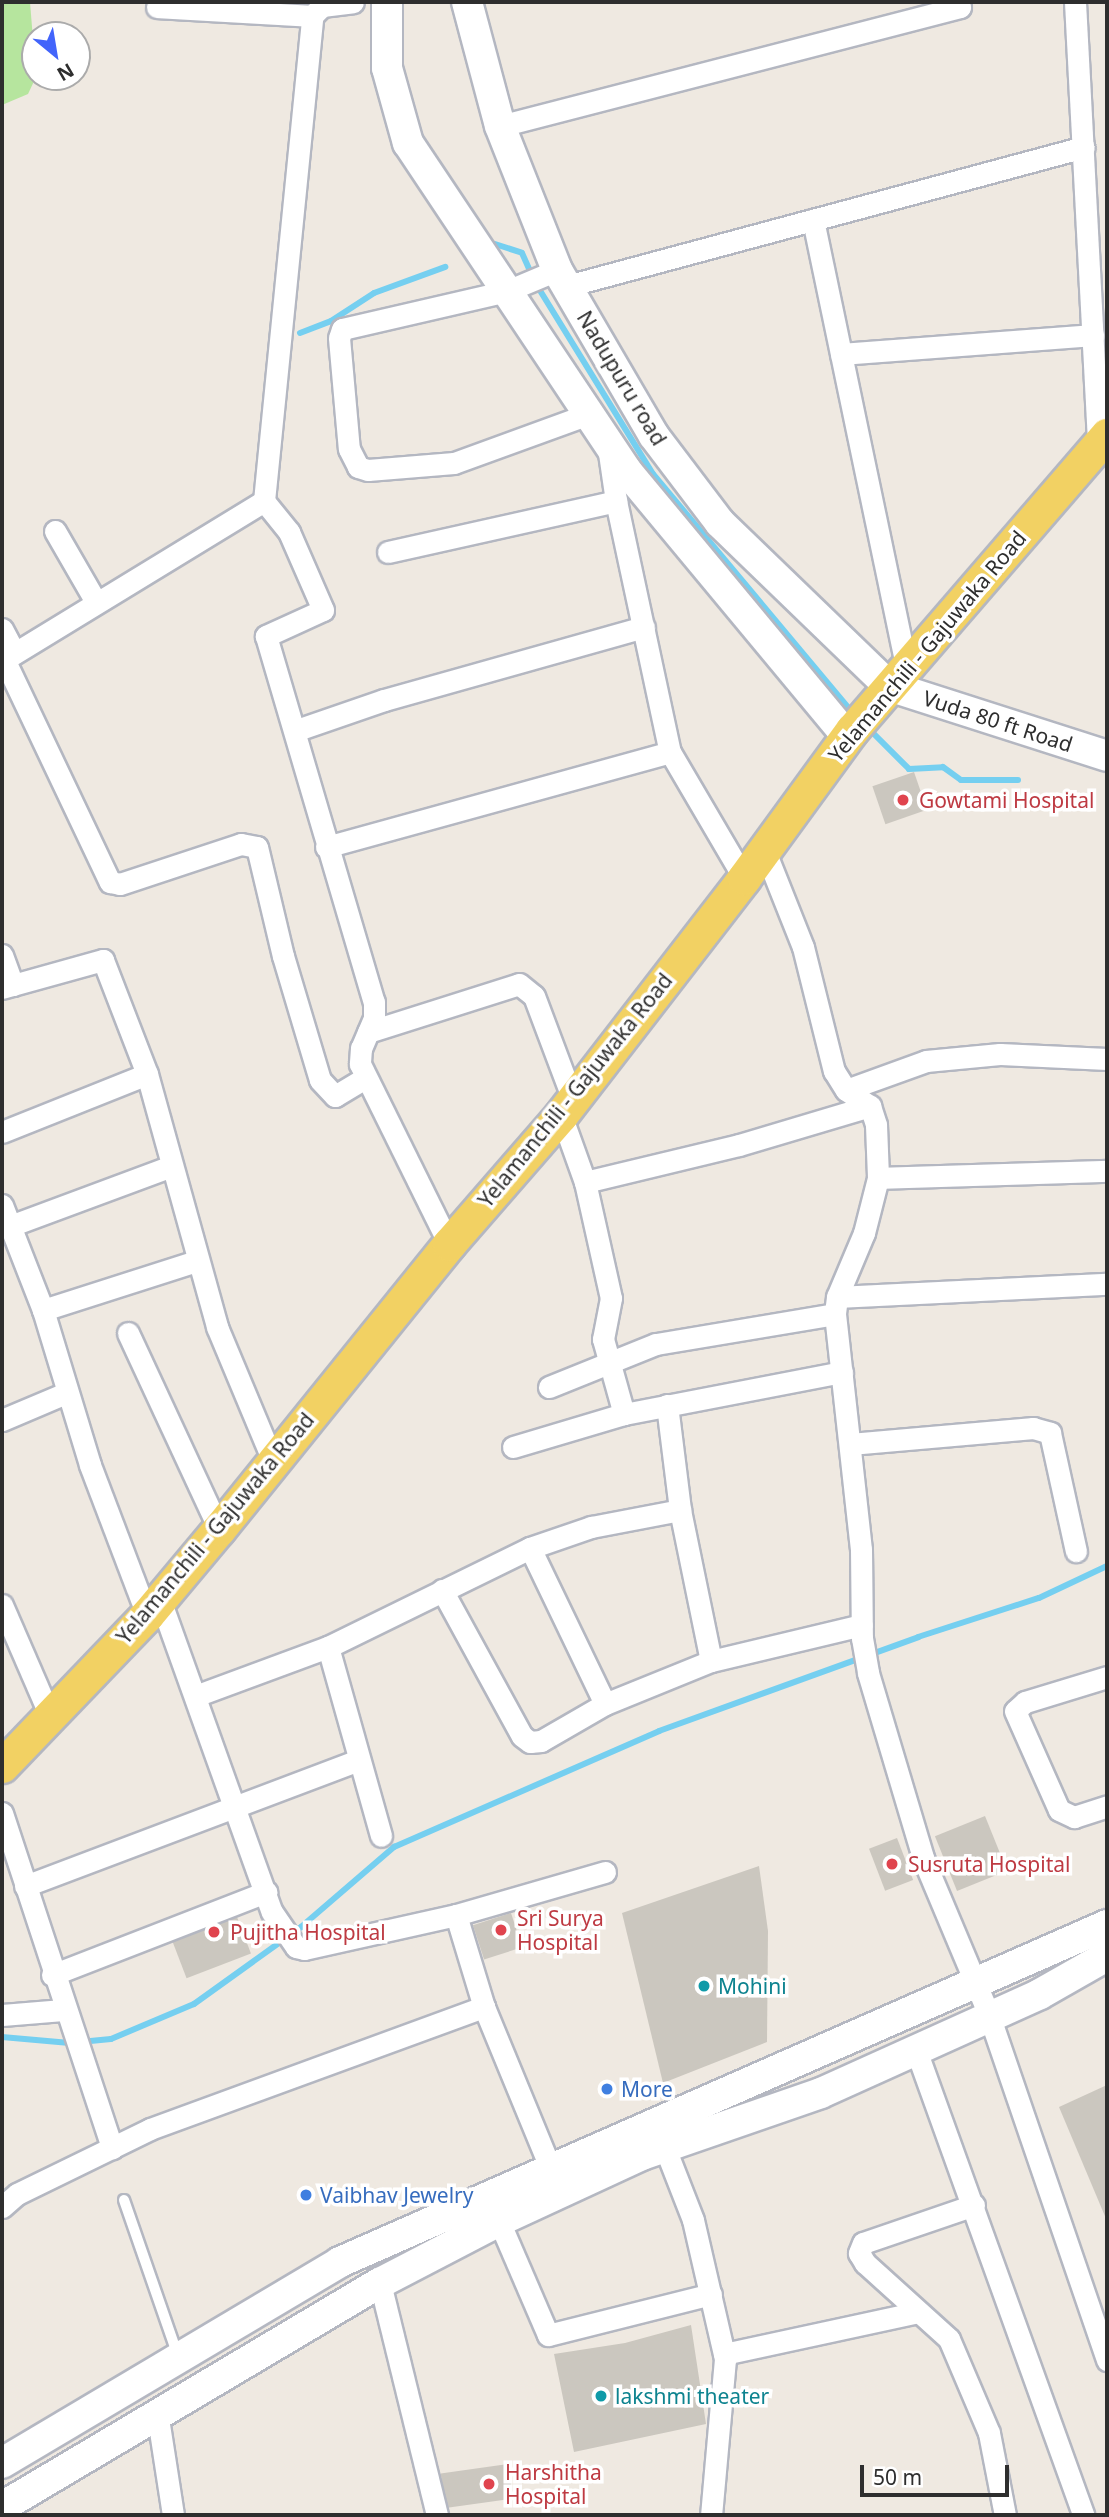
<!DOCTYPE html>
<style>
body{margin:0}
#map{position:relative;width:1109px;height:2517px;overflow:hidden;background:#efe9e1;font-family:"Noto Sans",sans-serif}
div>[style]{position:absolute}
[style*='--x']{left:calc(var(--x)*1px);top:calc(var(--y)*1px);width:calc(var(--w)*1px);rotate:calc(var(--a)*1deg)}
.green>*{inset:0;background:#b6e59e}
.stream>*{height:6px;margin:-3px;padding:0 3px;transform-origin:3px;border-radius:3px;background:#75cff0}
.building>*{inset:0;background:#cbc7bf;transform-origin:0 0}
.roads{filter:drop-shadow(2px 0 #b4b7c1) drop-shadow(-2px 0 #b4b7c1) drop-shadow(0 2px #b4b7c1) drop-shadow(0 -2px #b4b7c1)}
.lane>*{height:10px;margin:-5px;padding:0 5px;transform-origin:5px;border-radius:5px;background:#fff}
.street>*{height:21px;margin:-10.5px;padding:0 10.5px;transform-origin:10.5px;border-radius:10.5px;background:#fff}
.secondary>*{height:30px;margin:-15px;padding:0 15px;transform-origin:15px;border-radius:15px;background:#fff}
.primary>*{height:33px;margin:-16.5px;padding:0 16.5px;transform-origin:16.5px;border-radius:16.5px;background:#f2d163}
.dots>*{width:19px;height:19px;translate:-50% -50%;box-sizing:border-box;border:4px solid #fff;border-radius:50%}
span{translate:-50% -50%;white-space:nowrap;text-align:center;line-height:1.15;-webkit-text-stroke:7px #fff;paint-order:stroke}
.street-label{font-size:21px;color:#2e2e2e}
.health-label{font-size:21px;color:#be3a42}
.left{translate:0 -50%;text-align:left}
.culture-label{font-size:21px;color:#0d838f}
.shop-label{font-size:21px;color:#366cbe}
.frame{position:absolute;inset:0;border:4px solid #2e2e2e;pointer-events:none}
.north{position:absolute;left:21px;top:21px;width:70px;height:70px;box-sizing:border-box;background:#fff;border:2px solid #ababab;border-radius:50%;rotate:150deg;font-size:19px;font-weight:700;line-height:28px;text-align:center;color:#2e2e2e}
.north::after{content:'';display:block;margin:auto;width:24px;height:32px;background:#4264fb;clip-path:polygon(50% 0,100% 100%,50% 72%,0 100%)}
.scale{position:absolute;left:860px;top:2465px;width:149px;height:32px;box-sizing:border-box;border:4px solid #2e2e2e;border-top:0;padding-left:9px;font-size:21px;line-height:24px;white-space:nowrap;color:#2e2e2e;-webkit-text-stroke:5px #fff;paint-order:stroke}
</style>
<div id="map">
<div class="green">
<div style="clip-path:polygon(2px 2px,30px 2px,36px 77px,28px 94px,2px 105px)"></div>
</div>
<div class="stream">
<div style="--x:495;--y:244;--w:28;--a:18"></div>
<div style="--x:522;--y:253;--w:34;--a:66"></div>
<div style="--x:536;--y:284;--w:223;--a:58.4"></div>
<div style="--x:653;--y:474;--w:313;--a:50.1"></div>
<div style="--x:300;--y:333;--w:33;--a:-21"></div>
<div style="--x:331;--y:321;--w:51;--a:-33.1"></div>
<div style="--x:374;--y:293;--w:76;--a:-20.1"></div>
<div style="--x:867;--y:727;--w:59;--a:45"></div>
<div style="--x:909;--y:769;--w:34;--a:-3"></div>
<div style="--x:943;--y:767;--w:22;--a:36"></div>
<div style="--x:961;--y:780;--w:57;--a:0"></div>
<div style="--x:2;--y:2037;--w:68;--a:5"></div>
<div style="--x:70;--y:2043;--w:41;--a:-5.6"></div>
<div style="--x:111;--y:2039;--w:90;--a:-22.9"></div>
<div style="--x:194;--y:2004;--w:132;--a:-35.7"></div>
<div style="--x:301;--y:1927;--w:123;--a:-40.7"></div>
<div style="--x:394;--y:1847;--w:289;--a:-23.6"></div>
<div style="--x:659;--y:1731;--w:276;--a:-19.9"></div>
<div style="--x:918;--y:1637;--w:127;--a:-17.9"></div>
<div style="--x:1039;--y:1598;--w:75;--a:-25.2"></div>
</div>
<div class="building">
<div style="left:914px;top:772px;width:40px;height:44px;rotate:71deg"></div>
<div style="left:985px;top:1816px;width:59px;height:54px;rotate:68deg"></div>
<div style="left:897px;top:1838px;width:45px;height:30px;rotate:69deg"></div>
<div style="clip-path:polygon(759px 1866px,768px 1931px,767px 2042px,663px 2083px,622px 1913px)"></div>
<div style="left:511px;top:1913px;width:36px;height:40px;rotate:72deg"></div>
<div style="left:237px;top:1917px;width:39px;height:69px;rotate:69deg"></div>
<div style="clip-path:polygon(1107px 2085px,1107px 2221px,1059px 2107px)"></div>
<div style="clip-path:polygon(691px 2325px,706px 2424px,574px 2452px,554px 2354px,625px 2343px)"></div>
<div style="left:508px;top:2464px;width:35px;height:68px;rotate:82deg"></div>
</div>
<div class="roads">
<div class="lane">
<div style="--x:124;--y:2200;--w:165;--a:70.9"></div>
</div>
<div class="street">
<div style="--x:1075;--y:2;--w:444;--a:87"></div>
<div style="--x:157;--y:7;--w:155;--a:3.3"></div>
<div style="--x:500;--y:126;--w:475;--a:-14.5"></div>
<div style="--x:960;--y:7;--w:5;--a:-112"></div>
<div style="--x:813;--y:220;--w:456;--a:78.2"></div>
<div style="--x:557;--y:270;--w:54;--a:157.2"></div>
<div style="--x:507;--y:291;--w:169;--a:167"></div>
<div style="--x:342;--y:329;--w:9;--a:108"></div>
<div style="--x:339;--y:338;--w:111;--a:84.9"></div>
<div style="--x:349;--y:449;--w:20;--a:63"></div>
<div style="--x:358;--y:467;--w:10;--a:17"></div>
<div style="--x:368;--y:470;--w:86;--a:-4.7"></div>
<div style="--x:454;--y:463;--w:140;--a:-20"></div>
<div style="--x:567;--y:286;--w:535;--a:-15.05"></div>
<div style="--x:841;--y:354;--w:253;--a:-4.3"></div>
<div style="--x:264;--y:501;--w:40;--a:51"></div>
<div style="--x:289;--y:532;--w:85;--a:66.4"></div>
<div style="--x:323;--y:610;--w:63;--a:155.5"></div>
<div style="--x:266;--y:636;--w:382;--a:73.6"></div>
<div style="--x:374;--y:1002;--w:16;--a:90"></div>
<div style="--x:374;--y:1018;--w:33;--a:113"></div>
<div style="--x:361;--y:1048;--w:16;--a:94"></div>
<div style="--x:360;--y:1064;--w:201;--a:63.7"></div>
<div style="--x:616;--y:501;--w:257;--a:77.9"></div>
<div style="--x:670;--y:752;--w:146;--a:59.6"></div>
<div style="--x:55;--y:531;--w:82;--a:60"></div>
<div style="--x:388;--y:552;--w:234;--a:-12.6"></div>
<div style="--x:616;--y:501;--w:56;--a:-98.3"></div>
<div style="--x:2;--y:629;--w:27;--a:62"></div>
<div style="--x:4;--y:659;--w:247;--a:64.6"></div>
<div style="--x:110;--y:882;--w:10;--a:11"></div>
<div style="--x:120;--y:884;--w:127;--a:-18.3"></div>
<div style="--x:241;--y:844;--w:16;--a:11"></div>
<div style="--x:257;--y:847;--w:112;--a:76.6"></div>
<div style="--x:283;--y:956;--w:129;--a:73.4"></div>
<div style="--x:320;--y:1080;--w:22;--a:47"></div>
<div style="--x:335;--y:1096;--w:35;--a:-31"></div>
<div style="--x:2;--y:661;--w:307;--a:-31.4"></div>
<div style="--x:264;--y:501;--w:487;--a:-84.3"></div>
<div style="--x:312;--y:16;--w:14;--a:-45"></div>
<div style="--x:322;--y:6;--w:31;--a:-7"></div>
<div style="--x:297;--y:730;--w:92;--a:-19"></div>
<div style="--x:384;--y:700;--w:270;--a:-15.7"></div>
<div style="--x:326;--y:847;--w:357;--a:-15.4"></div>
<div style="--x:764;--y:849;--w:105;--a:68.3"></div>
<div style="--x:803;--y:947;--w:128;--a:76"></div>
<div style="--x:834;--y:1071;--w:22;--a:58"></div>
<div style="--x:846;--y:1090;--w:29;--a:34"></div>
<div style="--x:870;--y:1106;--w:20;--a:72"></div>
<div style="--x:876;--y:1125;--w:53;--a:87.8"></div>
<div style="--x:878;--y:1178;--w:57;--a:104.3"></div>
<div style="--x:864;--y:1233;--w:69;--a:112.9"></div>
<div style="--x:837;--y:1297;--w:17;--a:97"></div>
<div style="--x:835;--y:1314;--w:236;--a:83.7"></div>
<div style="--x:861;--y:1549;--w:89;--a:89.4"></div>
<div style="--x:862;--y:1638;--w:36;--a:80"></div>
<div style="--x:868;--y:1673;--w:193;--a:73.4"></div>
<div style="--x:923;--y:1858;--w:170;--a:67.2"></div>
<div style="--x:989;--y:2015;--w:365;--a:71.1"></div>
<div style="--x:2;--y:955;--w:32;--a:70"></div>
<div style="--x:2;--y:988;--w:105;--a:-15.5"></div>
<div style="--x:103;--y:960;--w:122;--a:68.9"></div>
<div style="--x:147;--y:1074;--w:263;--a:74.5"></div>
<div style="--x:217;--y:1327;--w:145;--a:67.3"></div>
<div style="--x:368;--y:1032;--w:158;--a:-17.6"></div>
<div style="--x:519;--y:984;--w:19;--a:39"></div>
<div style="--x:534;--y:996;--w:111;--a:69.4"></div>
<div style="--x:846;--y:1090;--w:85;--a:-19.9"></div>
<div style="--x:926;--y:1061;--w:74;--a:-5.4"></div>
<div style="--x:1000;--y:1054;--w:107;--a:2.7"></div>
<div style="--x:561;--y:1115;--w:71;--a:70.3"></div>
<div style="--x:585;--y:1182;--w:119;--a:77.4"></div>
<div style="--x:611;--y:1298;--w:42;--a:101"></div>
<div style="--x:603;--y:1339;--w:78;--a:74.4"></div>
<div style="--x:2;--y:1132;--w:156;--a:-21.8"></div>
<div style="--x:878;--y:1178;--w:229;--a:-1.8"></div>
<div style="--x:585;--y:1182;--w:158;--a:-13.5"></div>
<div style="--x:739;--y:1145;--w:137;--a:-16.6"></div>
<div style="--x:2;--y:1205;--w:113;--a:68.7"></div>
<div style="--x:43;--y:1310;--w:162;--a:73.1"></div>
<div style="--x:90;--y:1465;--w:160;--a:69.2"></div>
<div style="--x:10;--y:1226;--w:172;--a:-20.4"></div>
<div style="--x:837;--y:1297;--w:270;--a:-2.8"></div>
<div style="--x:43;--y:1310;--w:162;--a:-17.7"></div>
<div style="--x:128;--y:1333;--w:216;--a:65.1"></div>
<div style="--x:549;--y:1387;--w:115;--a:-21.9"></div>
<div style="--x:656;--y:1344;--w:181;--a:-9.5"></div>
<div style="--x:667;--y:1405;--w:106;--a:82.9"></div>
<div style="--x:680;--y:1510;--w:154;--a:78.4"></div>
<div style="--x:2;--y:1420;--w:69;--a:-22.9"></div>
<div style="--x:850;--y:1444;--w:184;--a:-5"></div>
<div style="--x:1033;--y:1428;--w:18;--a:16"></div>
<div style="--x:1050;--y:1433;--w:121;--a:77.6"></div>
<div style="--x:513;--y:1447;--w:116;--a:-16.6"></div>
<div style="--x:624;--y:1414;--w:222;--a:-10.9"></div>
<div style="--x:530;--y:1548;--w:173;--a:64.3"></div>
<div style="--x:442;--y:1590;--w:166;--a:61.3"></div>
<div style="--x:522;--y:1736;--w:10;--a:37"></div>
<div style="--x:530;--y:1742;--w:11;--a:-5"></div>
<div style="--x:541;--y:1741;--w:74;--a:-30"></div>
<div style="--x:605;--y:1704;--w:114;--a:-22.1"></div>
<div style="--x:711;--y:1661;--w:155;--a:-13.4"></div>
<div style="--x:160;--y:1600;--w:331;--a:70.3"></div>
<div style="--x:272;--y:1912;--w:42;--a:55.6"></div>
<div style="--x:296;--y:1947;--w:8;--a:14"></div>
<div style="--x:304;--y:1949;--w:156;--a:-12.6"></div>
<div style="--x:456;--y:1915;--w:155;--a:-16.1"></div>
<div style="--x:2;--y:1605;--w:121;--a:66.6"></div>
<div style="--x:328;--y:1647;--w:196;--a:74.3"></div>
<div style="--x:1107;--y:1677;--w:86;--a:163"></div>
<div style="--x:1025;--y:1702;--w:13;--a:138"></div>
<div style="--x:1015;--y:1711;--w:108;--a:66"></div>
<div style="--x:1059;--y:1810;--w:17;--a:25"></div>
<div style="--x:1074;--y:1817;--w:35;--a:-18"></div>
<div style="--x:198;--y:1695;--w:139;--a:-20.3"></div>
<div style="--x:328;--y:1647;--w:225;--a:-26.1"></div>
<div style="--x:530;--y:1548;--w:65;--a:-19"></div>
<div style="--x:591;--y:1527;--w:91;--a:-10.8"></div>
<div style="--x:2;--y:1813;--w:353;--a:71.8"></div>
<div style="--x:25;--y:1886;--w:357;--a:-20.7"></div>
<div style="--x:456;--y:1915;--w:96;--a:73.1"></div>
<div style="--x:52;--y:1975;--w:230;--a:-21.2"></div>
<div style="--x:2;--y:2015;--w:61;--a:-4.7"></div>
<div style="--x:916;--y:2050;--w:494;--a:70.2"></div>
<div style="--x:665;--y:2148;--w:77;--a:68.7"></div>
<div style="--x:693;--y:2220;--w:143;--a:77"></div>
<div style="--x:725;--y:2359;--w:157;--a:95.1"></div>
<div style="--x:974;--y:2205;--w:117;--a:161.1"></div>
<div style="--x:863;--y:2243;--w:11;--a:112"></div>
<div style="--x:859;--y:2253;--w:12;--a:59"></div>
<div style="--x:865;--y:2263;--w:113;--a:42.1"></div>
<div style="--x:949;--y:2339;--w:102;--a:66.9"></div>
<div style="--x:989;--y:2433;--w:84;--a:79"></div>
<div style="--x:2;--y:2207;--w:20;--a:-41"></div>
<div style="--x:17;--y:2194;--w:148;--a:-26"></div>
<div style="--x:150;--y:2129;--w:356;--a:-20.1"></div>
<div style="--x:484;--y:2007;--w:173;--a:67.6"></div>
<div style="--x:499;--y:2221;--w:124;--a:66.7"></div>
<div style="--x:548;--y:2335;--w:168;--a:-14.1"></div>
<div style="--x:380;--y:2283;--w:239;--a:76.2"></div>
<div style="--x:724;--y:2354;--w:199;--a:-12.2"></div>
<div style="--x:158;--y:2418;--w:98;--a:81.2"></div>
</div>
<div class="secondary">
<div style="--x:387;--y:2;--w:66;--a:90"></div>
<div style="--x:387;--y:68;--w:78;--a:74.4"></div>
<div style="--x:408;--y:143;--w:393;--a:56.3"></div>
<div style="--x:626;--y:470;--w:346;--a:50.3"></div>
<div style="--x:467;--y:2;--w:128;--a:75.1"></div>
<div style="--x:500;--y:126;--w:155;--a:68.4"></div>
<div style="--x:557;--y:270;--w:192;--a:59.7"></div>
<div style="--x:654;--y:436;--w:109;--a:52.8"></div>
<div style="--x:720;--y:523;--w:235;--a:44"></div>
<div style="--x:889;--y:686;--w:229;--a:17.8"></div>
<div style="--x:2;--y:2463;--w:393;--a:-30.7"></div>
<div style="--x:340;--y:2262;--w:838;--a:-23.72"></div>
<div style="--x:2;--y:2507;--w:439;--a:-30.7"></div>
<div style="--x:380;--y:2283;--w:134;--a:-27.5"></div>
<div style="--x:499;--y:2221;--w:157;--a:-24.8"></div>
<div style="--x:642;--y:2155;--w:189;--a:-19.1"></div>
<div style="--x:821;--y:2093;--w:240;--a:-24.3"></div>
<div style="--x:1040;--y:1994;--w:77;--a:-29.6"></div>
</div>
<div class="primary">
<div style="--x:2;--y:1766;--w:209;--a:-46.2"></div>
<div style="--x:147;--y:1615;--w:112;--a:-50.1"></div>
<div style="--x:219;--y:1529;--w:366;--a:-51.1"></div>
<div style="--x:449;--y:1244;--w:171;--a:-49"></div>
<div style="--x:561;--y:1115;--w:299;--a:-52.3"></div>
<div style="--x:744;--y:878;--w:183;--a:-53.9"></div>
<div style="--x:852;--y:730;--w:390;--a:-49.2"></div>
</div>
</div>
<div class="dots">
<div style="left:903px;top:800px;background:#e0444e"></div>
<div style="left:892px;top:1864px;background:#e0444e"></div>
<div style="left:501px;top:1930px;background:#e0444e"></div>
<div style="left:214px;top:1932px;background:#e0444e"></div>
<div style="left:704px;top:1986px;background:#0f9aa8"></div>
<div style="left:607px;top:2089px;background:#3f7fe0"></div>
<div style="left:306px;top:2195px;background:#3f7fe0"></div>
<div style="left:601px;top:2396px;background:#0f9aa8"></div>
<div style="left:489px;top:2484px;background:#e0444e"></div>
</div>
<div class="street-label">
<span style="left:622px;top:378px;rotate:59deg">Nadupuru road</span>
<span style="left:927px;top:646px;rotate:-50deg">Yelamanchili - Gajuwaka Road</span>
<span style="left:998px;top:721px;rotate:18deg">Vuda 80 ft Road</span>
<span style="left:575px;top:1090px;rotate:-51deg">Yelamanchili - Gajuwaka Road</span>
<span style="left:215px;top:1528px;rotate:-50deg">Yelamanchili - Gajuwaka Road</span>
</div>
<div class="health-label">
<span class="left" style="left:919px;top:800px">Gowtami Hospital</span>
<span class="left" style="left:908px;top:1864px">Susruta Hospital</span>
<span class="left" style="left:517px;top:1930px">Sri Surya<br>Hospital</span>
<span class="left" style="left:230px;top:1932px">Pujitha Hospital</span>
<span class="left" style="left:505px;top:2484px">Harshitha<br>Hospital</span>
</div>
<div class="culture-label">
<span class="left" style="left:718px;top:1986px">Mohini</span>
<span class="left" style="left:615px;top:2396px">lakshmi theater</span>
</div>
<div class="shop-label">
<span class="left" style="left:621px;top:2089px">More</span>
<span class="left" style="left:320px;top:2195px">Vaibhav Jewelry</span>
</div>
<div class="frame"></div>
<div class="north">N</div>
<div class="scale">50 m</div>
</div>
